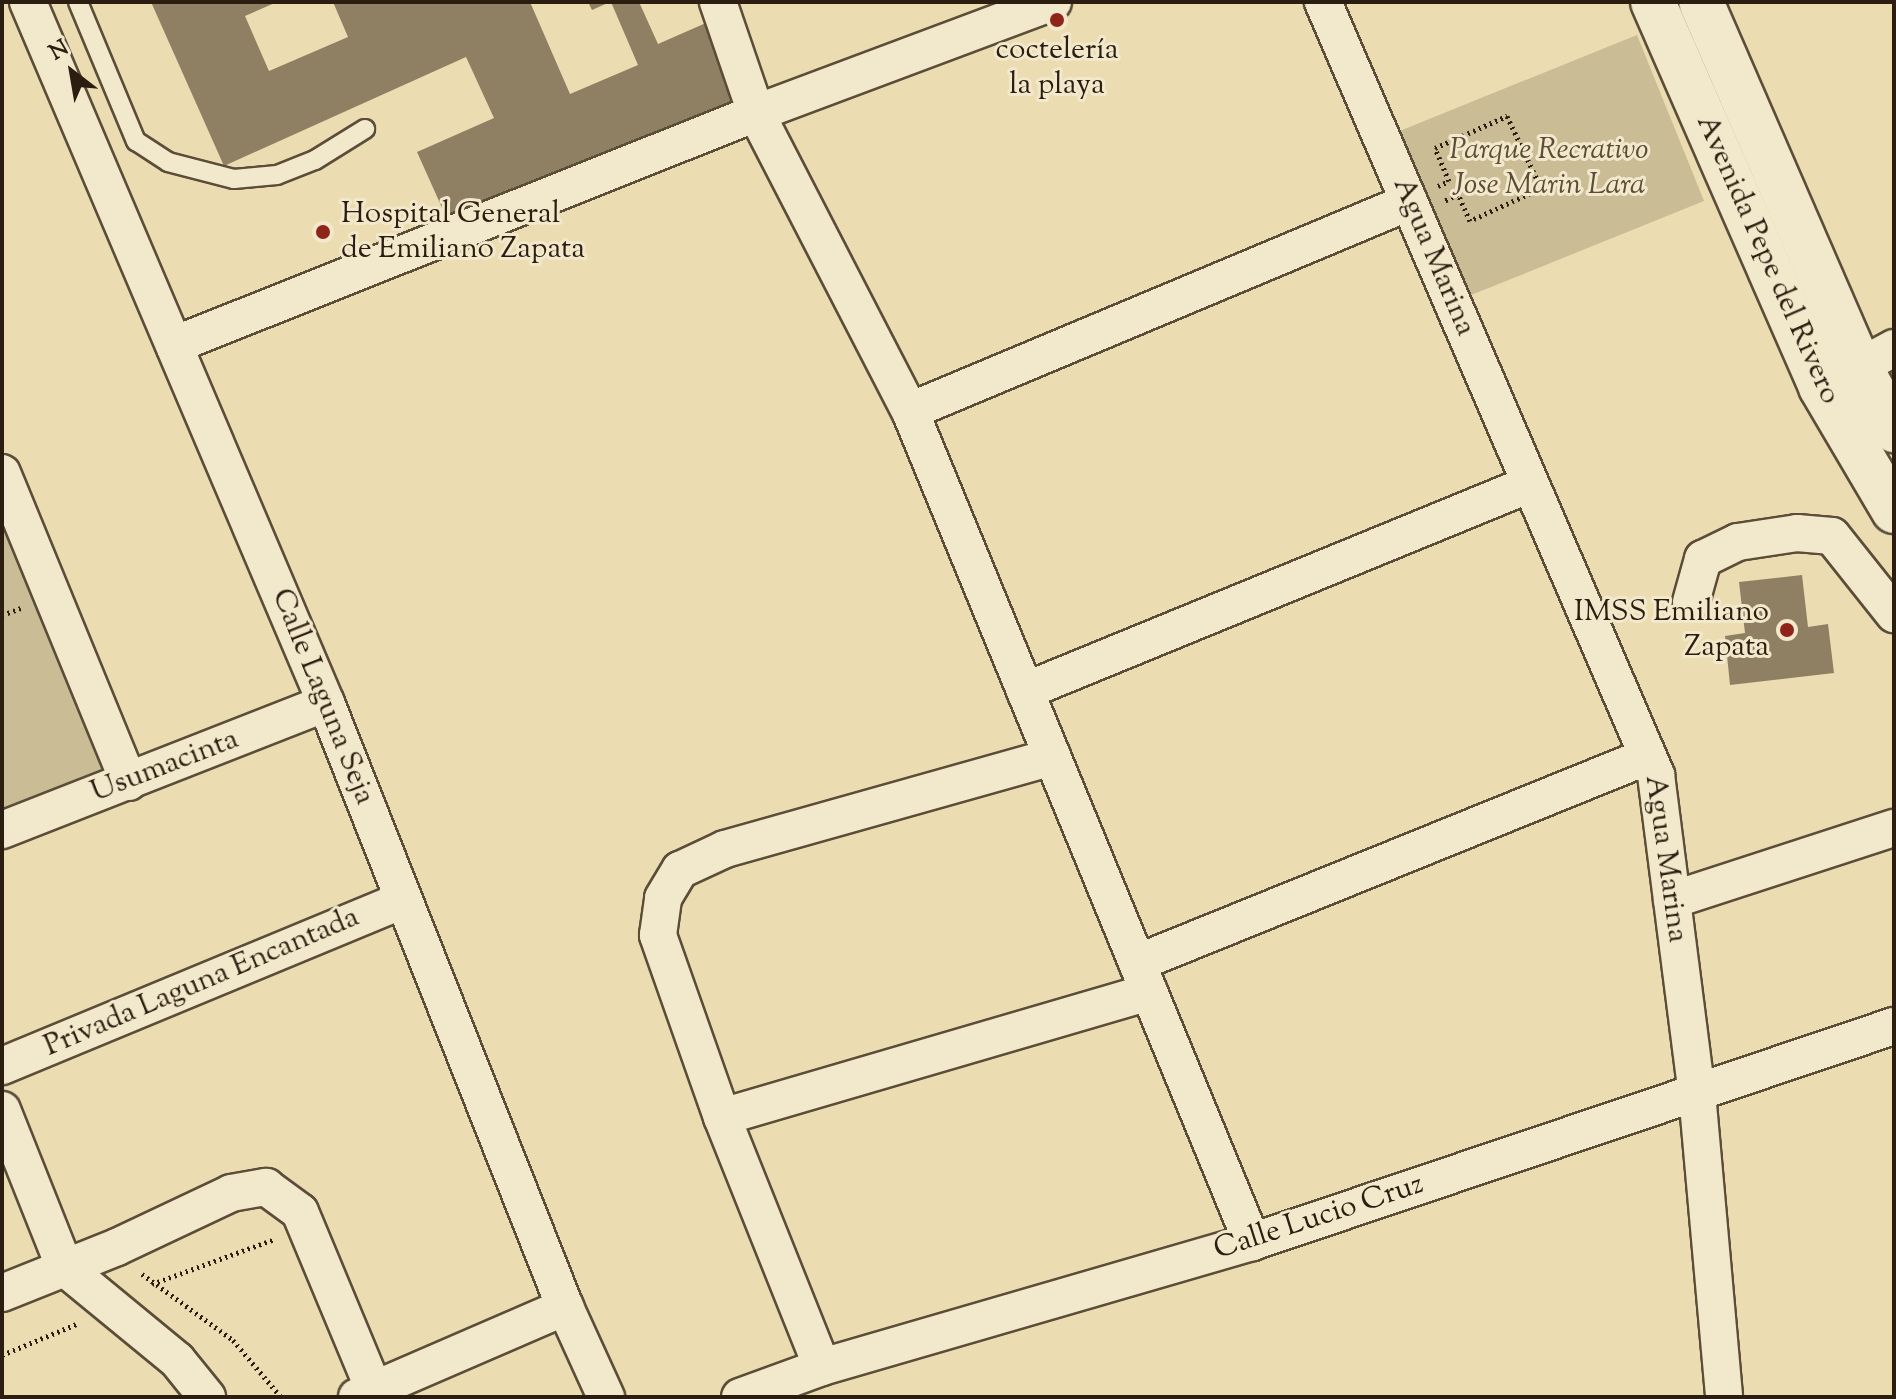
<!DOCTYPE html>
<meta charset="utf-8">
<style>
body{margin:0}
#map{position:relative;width:1896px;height:1399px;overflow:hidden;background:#ebdcb1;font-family:"Sorts Mill Goudy",serif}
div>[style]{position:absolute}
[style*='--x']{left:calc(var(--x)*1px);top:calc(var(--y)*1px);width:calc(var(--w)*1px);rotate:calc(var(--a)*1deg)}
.green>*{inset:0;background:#cabc95;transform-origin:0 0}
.building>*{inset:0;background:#8f8063}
.path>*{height:5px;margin-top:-2.5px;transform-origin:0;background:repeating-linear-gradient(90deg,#2b1d0f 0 2px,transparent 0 6px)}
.roads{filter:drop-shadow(2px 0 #5b4d38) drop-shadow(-2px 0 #5b4d38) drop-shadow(0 2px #5b4d38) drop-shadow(0 -2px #5b4d38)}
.lane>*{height:18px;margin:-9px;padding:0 9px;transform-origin:9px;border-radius:9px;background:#f2e8cc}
.street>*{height:36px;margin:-18px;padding:0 18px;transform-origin:18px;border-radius:18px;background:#f2e8cc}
.secondary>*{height:44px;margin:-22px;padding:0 22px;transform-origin:22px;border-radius:22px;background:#f2e8cc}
.dots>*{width:22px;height:22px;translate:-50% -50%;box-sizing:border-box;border:4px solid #f2e8cc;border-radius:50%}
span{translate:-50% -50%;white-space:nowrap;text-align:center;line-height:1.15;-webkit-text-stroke:6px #f2e8cc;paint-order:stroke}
.poi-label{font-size:30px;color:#2b1d0f}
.left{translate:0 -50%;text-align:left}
.right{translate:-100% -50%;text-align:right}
.park-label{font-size:30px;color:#5b4d37;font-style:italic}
.street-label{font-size:30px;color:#2b1d0f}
.frame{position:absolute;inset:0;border:4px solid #2b1d0f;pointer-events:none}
.north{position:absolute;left:32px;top:32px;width:80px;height:80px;-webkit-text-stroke:6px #f2e8cc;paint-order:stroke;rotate:329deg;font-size:22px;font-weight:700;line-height:32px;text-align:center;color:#2b1d0f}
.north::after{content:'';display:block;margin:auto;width:28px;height:36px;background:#2b1d0f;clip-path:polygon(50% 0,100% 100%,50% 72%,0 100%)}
</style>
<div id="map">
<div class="green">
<div style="left:1637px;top:35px;width:179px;height:264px;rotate:68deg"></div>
<div style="clip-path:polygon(2px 453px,132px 761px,2px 831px)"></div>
</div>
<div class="building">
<div style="clip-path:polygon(151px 2px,277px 2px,245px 16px,269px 71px,348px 37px,333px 2px,530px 2px,570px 94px,638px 65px,611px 2px,639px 2px,658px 44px,715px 19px,749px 96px,452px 230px,417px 152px,494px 118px,466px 57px,224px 166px)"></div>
<div style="clip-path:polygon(588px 2px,610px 2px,592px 10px)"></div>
<div style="clip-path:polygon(1802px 575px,1808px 627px,1828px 624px,1834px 673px,1730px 685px,1725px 636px,1745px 633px,1739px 582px)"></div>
</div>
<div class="path">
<div style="--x:1438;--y:186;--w:12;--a:-24"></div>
<div style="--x:1449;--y:181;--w:36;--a:-113"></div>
<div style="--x:1435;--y:148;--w:79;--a:-24"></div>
<div style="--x:1507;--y:116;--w:80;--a:64.7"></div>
<div style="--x:1541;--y:188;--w:78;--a:155.1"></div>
<div style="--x:1470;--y:221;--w:30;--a:-114"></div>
<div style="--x:1458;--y:194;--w:16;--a:153"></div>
<div style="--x:2;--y:615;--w:20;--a:-20"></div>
<div style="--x:142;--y:1274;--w:112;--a:36"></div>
<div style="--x:233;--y:1340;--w:75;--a:49.9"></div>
<div style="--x:152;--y:1284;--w:131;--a:-20.1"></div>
<div style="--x:2;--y:1355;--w:83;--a:-22.6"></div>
</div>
<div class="roads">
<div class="lane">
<div style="--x:78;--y:2;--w:151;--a:67.4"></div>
<div style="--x:136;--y:141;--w:38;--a:33"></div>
<div style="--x:168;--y:162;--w:68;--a:14.4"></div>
<div style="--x:234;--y:179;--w:43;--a:-5.3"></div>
<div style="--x:277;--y:175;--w:41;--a:-21.5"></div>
<div style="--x:315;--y:160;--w:59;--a:-31.8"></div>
</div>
<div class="street">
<div style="--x:28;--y:2;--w:762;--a:66.97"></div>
<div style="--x:326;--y:703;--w:650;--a:68.41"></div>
<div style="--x:565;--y:1307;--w:99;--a:65.5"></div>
<div style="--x:718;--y:2;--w:117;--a:71.1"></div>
<div style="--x:756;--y:113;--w:335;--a:62.7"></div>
<div style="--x:910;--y:411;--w:899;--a:67.63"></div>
<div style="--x:1323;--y:2;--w:842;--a:66.69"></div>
<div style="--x:1656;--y:775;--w:321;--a:82.7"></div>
<div style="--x:1697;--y:1093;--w:305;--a:84.9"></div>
<div style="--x:174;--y:345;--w:627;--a:-21.73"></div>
<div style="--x:756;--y:113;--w:317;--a:-20.5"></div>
<div style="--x:1837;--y:379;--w:65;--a:-28.5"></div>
<div style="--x:910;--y:411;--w:541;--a:-22.73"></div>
<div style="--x:2;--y:473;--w:334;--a:67.7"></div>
<div style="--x:1691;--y:602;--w:45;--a:-74.4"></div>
<div style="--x:1703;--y:559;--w:39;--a:-26"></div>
<div style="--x:1738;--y:542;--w:60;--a:-8.7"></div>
<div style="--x:1797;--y:533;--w:35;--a:5"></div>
<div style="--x:1832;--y:536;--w:100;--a:51.5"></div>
<div style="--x:1025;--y:691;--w:546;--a:-22.29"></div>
<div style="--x:2;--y:830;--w:348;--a:-21.4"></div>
<div style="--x:1672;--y:900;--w:233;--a:-18"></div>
<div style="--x:1137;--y:963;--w:551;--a:-22.05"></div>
<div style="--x:2;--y:1066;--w:434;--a:-22.5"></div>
<div style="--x:2;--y:1110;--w:170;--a:68.3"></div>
<div style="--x:65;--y:1268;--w:145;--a:39.4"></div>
<div style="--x:177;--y:1360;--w:48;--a:51"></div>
<div style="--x:722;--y:1117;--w:445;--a:-16.3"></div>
<div style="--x:2;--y:1293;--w:124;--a:-21.8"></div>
<div style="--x:117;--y:1247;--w:126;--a:-25.3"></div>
<div style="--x:231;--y:1193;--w:36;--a:-10"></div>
<div style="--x:266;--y:1187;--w:42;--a:36.3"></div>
<div style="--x:300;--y:1212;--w:193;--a:67.4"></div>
<div style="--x:822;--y:1367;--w:269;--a:-111.8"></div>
<div style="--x:722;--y:1117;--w:193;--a:-109.4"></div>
<div style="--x:658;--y:935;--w:37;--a:-82"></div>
<div style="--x:663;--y:898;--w:33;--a:-59"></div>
<div style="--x:680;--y:870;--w:50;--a:-25"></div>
<div style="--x:725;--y:849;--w:340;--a:-15.7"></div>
<div style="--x:357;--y:1397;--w:227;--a:-23.4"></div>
<div style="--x:740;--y:1397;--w:87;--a:-20.1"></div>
<div style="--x:822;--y:1367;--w:448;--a:-16.2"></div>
<div style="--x:1252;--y:1242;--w:677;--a:-18.6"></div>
</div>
<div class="secondary">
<div style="--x:1653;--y:2;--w:420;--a:66.4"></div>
<div style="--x:1821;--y:387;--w:144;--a:59.5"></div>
<div style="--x:1701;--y:2;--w:398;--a:66.5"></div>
<div style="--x:1860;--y:367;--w:72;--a:61.6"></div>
</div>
</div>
<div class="dots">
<div style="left:1057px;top:20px;background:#8f2418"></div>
<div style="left:323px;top:232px;background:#8f2418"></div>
<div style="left:1787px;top:630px;background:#8f2418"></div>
</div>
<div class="poi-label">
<span style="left:1057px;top:68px">coctelería<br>la playa</span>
<span class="left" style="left:341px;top:232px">Hospital General<br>de Emiliano Zapata</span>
<span class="right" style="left:1769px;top:630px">IMSS Emiliano<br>Zapata</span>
</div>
<div class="park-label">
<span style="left:1549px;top:168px">Parque Recrativo<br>Jose Marin Lara</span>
</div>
<div class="street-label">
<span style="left:1433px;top:257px;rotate:67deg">Agua Marina</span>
<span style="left:1767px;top:260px;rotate:66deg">Avenida Pepe del Rivero</span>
<span style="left:322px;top:697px;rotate:68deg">Calle Laguna Seja</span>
<span style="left:165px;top:767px;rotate:-21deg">Usumacinta</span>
<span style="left:1665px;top:859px;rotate:82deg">Agua Marina</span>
<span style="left:202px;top:983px;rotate:-23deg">Privada Laguna Encantada</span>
<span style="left:1319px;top:1218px;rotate:-18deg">Calle Lucio Cruz</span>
</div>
<div class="frame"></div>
<div class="north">N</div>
</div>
